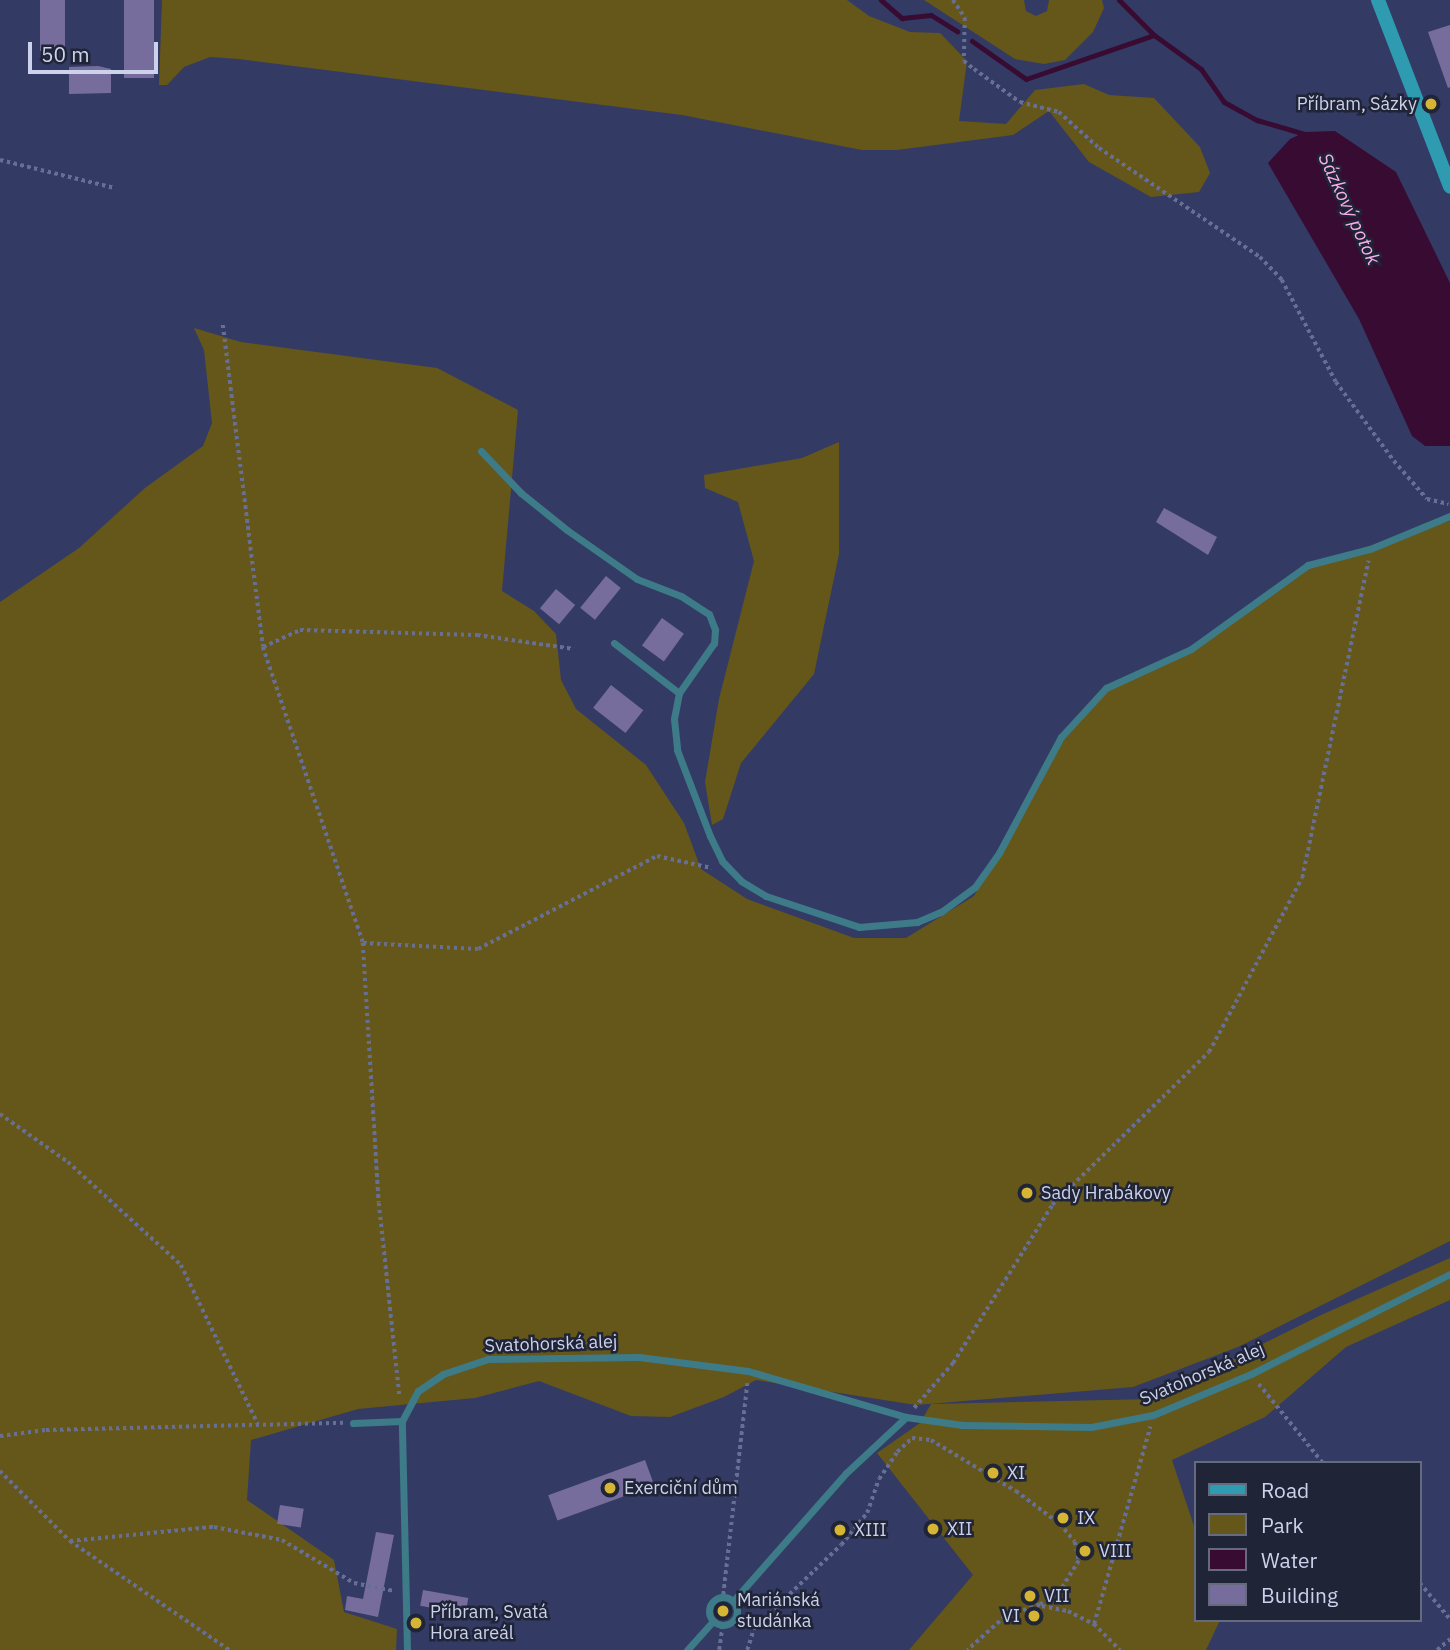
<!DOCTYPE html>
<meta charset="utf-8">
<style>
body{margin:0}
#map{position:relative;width:1450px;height:1650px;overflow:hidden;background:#333b65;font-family:"IBM Plex Sans",sans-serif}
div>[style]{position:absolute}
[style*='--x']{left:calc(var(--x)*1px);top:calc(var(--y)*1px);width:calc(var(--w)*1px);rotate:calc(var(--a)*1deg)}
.green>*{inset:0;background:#65561a}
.water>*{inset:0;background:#380c32}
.stream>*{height:5px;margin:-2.5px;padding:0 2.5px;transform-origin:2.5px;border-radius:2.5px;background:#380c32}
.building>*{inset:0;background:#776d9c;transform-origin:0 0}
.round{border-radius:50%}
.path>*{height:3.5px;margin-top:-1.75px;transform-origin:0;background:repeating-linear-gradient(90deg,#686f94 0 3.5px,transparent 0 7px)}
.lane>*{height:7px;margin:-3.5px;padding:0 3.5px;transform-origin:3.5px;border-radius:3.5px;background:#3e7b88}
.lane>.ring{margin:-3.5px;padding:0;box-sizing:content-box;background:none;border:7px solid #3e7b88;border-radius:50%}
.secondary>*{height:14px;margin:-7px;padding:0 7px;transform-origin:7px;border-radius:7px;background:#2e9bb1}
.dots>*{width:19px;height:19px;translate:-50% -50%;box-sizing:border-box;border:4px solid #202437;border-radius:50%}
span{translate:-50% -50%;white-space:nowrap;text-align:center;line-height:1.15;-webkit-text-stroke:5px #202437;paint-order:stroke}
.poi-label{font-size:18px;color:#ccd2ec}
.right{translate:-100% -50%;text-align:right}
.left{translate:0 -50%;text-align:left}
.street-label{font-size:18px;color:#ccd2ec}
.water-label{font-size:19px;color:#faaeeb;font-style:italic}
.legend{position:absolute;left:1194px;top:1461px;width:228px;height:161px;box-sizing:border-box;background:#202437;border:2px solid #656a7f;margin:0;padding:9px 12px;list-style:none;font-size:21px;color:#ccd2ec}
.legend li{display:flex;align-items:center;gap:14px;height:35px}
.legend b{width:35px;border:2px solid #656a7f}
.scale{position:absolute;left:28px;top:42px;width:130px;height:32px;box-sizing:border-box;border:4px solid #ccd2ec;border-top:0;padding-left:9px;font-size:21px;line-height:24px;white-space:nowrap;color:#ccd2ec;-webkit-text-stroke:5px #202437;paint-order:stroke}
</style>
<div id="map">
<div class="green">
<div style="clip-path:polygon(162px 0,847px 0,869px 16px,910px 32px,940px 33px,967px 61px,959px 121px,1006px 124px,1035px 90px,1084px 84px,1109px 95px,1154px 98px,1200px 147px,1210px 173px,1199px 192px,1151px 197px,1089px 162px,1049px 111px,1013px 135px,897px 150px,862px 150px,682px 115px,239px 59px,210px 57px,184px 67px,167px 85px,159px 85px)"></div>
<div style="clip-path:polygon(924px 0,1024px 0,1026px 11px,1036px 16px,1047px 11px,1049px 0,1102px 0,1104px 8px,1093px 32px,1065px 60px,1044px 64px,1015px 59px)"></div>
<div style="clip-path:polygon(194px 328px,241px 342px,437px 368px,518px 410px,502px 591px,534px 611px,556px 634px,561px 680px,576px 709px,646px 765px,684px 823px,701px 869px,747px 899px,854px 938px,906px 938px,974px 896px,1064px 736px,1089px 704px,1119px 681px,1185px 655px,1311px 564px,1450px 521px,1450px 1241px,1238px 1347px,1133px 1387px,916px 1405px,756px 1380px,724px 1397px,670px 1417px,631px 1416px,539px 1381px,475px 1398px,358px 1409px,251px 1440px,247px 1500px,334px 1560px,344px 1612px,397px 1629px,396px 1650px,0 1650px,0 602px,79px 548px,145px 488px,203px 446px,212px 423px,204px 350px)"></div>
<div style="clip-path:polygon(839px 442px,839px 554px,814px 674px,741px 763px,723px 819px,712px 825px,705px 782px,719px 699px,754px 561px,738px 502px,705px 488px,704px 475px,802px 458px)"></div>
<div style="clip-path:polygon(1450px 1258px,1450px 1300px,1346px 1347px,1265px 1417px,1172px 1460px,1196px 1532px,1196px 1620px,1220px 1620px,1206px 1650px,909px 1650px,973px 1575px,877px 1453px,920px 1423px,931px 1404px,1152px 1399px,1321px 1315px)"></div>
</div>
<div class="water">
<div style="clip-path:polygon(1335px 131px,1396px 172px,1450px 283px,1450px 446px,1425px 446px,1412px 436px,1359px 319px,1268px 163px,1290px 139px,1305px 132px)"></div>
</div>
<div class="stream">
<div style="--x:881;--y:0;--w:28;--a:41"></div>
<div style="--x:902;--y:18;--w:29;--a:-6"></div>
<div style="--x:931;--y:15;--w:31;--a:32"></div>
<div style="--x:1119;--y:0;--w:49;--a:45"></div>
<div style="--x:1154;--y:35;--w:58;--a:35.9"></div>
<div style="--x:1201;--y:69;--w:40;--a:55.1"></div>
<div style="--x:1224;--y:102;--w:38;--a:29"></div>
<div style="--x:1257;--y:120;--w:53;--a:16.4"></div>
<div style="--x:972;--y:41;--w:66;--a:35.1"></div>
<div style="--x:1026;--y:79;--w:135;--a:-19"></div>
</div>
<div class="building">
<div style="left:40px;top:0;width:25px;height:51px"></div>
<div style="left:124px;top:0;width:30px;height:78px"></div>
<div style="clip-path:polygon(1450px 25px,1450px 87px,1448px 88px,1428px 32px)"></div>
<div style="clip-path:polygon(98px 66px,111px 69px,111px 93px,69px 94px,69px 67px)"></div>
<div style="clip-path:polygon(1164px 508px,1217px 537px,1208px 555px,1156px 522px)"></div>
<div style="left:606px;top:576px;width:19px;height:41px;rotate:39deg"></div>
<div style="left:556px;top:589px;width:25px;height:25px;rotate:40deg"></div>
<div style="left:662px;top:618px;width:27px;height:34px;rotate:36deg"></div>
<div style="left:611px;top:685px;width:41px;height:29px;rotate:38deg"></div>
<div style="left:645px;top:1460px;width:27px;height:103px;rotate:70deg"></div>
<div style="left:280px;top:1505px;width:24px;height:19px;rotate:9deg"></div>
<div style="clip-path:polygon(376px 1532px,394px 1535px,378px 1617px,345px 1610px,347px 1596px,363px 1599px)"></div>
<div style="left:423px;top:1590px;width:46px;height:16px;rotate:10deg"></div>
<div class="round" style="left:715px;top:1603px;width:16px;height:16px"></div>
</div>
<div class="path">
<div style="--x:953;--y:0;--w:22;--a:56"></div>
<div style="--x:965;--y:18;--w:43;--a:91.3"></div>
<div style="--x:964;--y:61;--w:13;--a:39"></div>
<div style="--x:974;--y:69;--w:57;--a:35.7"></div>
<div style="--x:1020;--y:102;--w:40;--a:14.4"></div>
<div style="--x:1059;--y:112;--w:54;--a:42"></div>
<div style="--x:1099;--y:148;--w:194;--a:34.1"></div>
<div style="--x:1260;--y:257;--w:32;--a:46"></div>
<div style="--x:1282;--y:280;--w:115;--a:62.1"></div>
<div style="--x:1336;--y:382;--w:98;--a:53.7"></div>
<div style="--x:1394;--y:461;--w:50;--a:49"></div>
<div style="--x:1427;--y:499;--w:22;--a:13"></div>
<div style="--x:0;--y:160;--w:118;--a:13.7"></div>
<div style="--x:223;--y:325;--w:324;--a:82.9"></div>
<div style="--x:263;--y:647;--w:312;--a:71.3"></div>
<div style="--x:363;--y:943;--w:260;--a:86.5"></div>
<div style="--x:379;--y:1203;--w:196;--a:83.9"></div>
<div style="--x:263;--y:647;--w:41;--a:-24.7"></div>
<div style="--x:300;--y:630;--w:177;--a:1.6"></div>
<div style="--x:477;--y:635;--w:98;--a:8.2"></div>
<div style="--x:363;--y:943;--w:115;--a:3"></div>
<div style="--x:478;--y:949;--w:202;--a:-27.5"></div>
<div style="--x:657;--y:856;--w:56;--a:12.3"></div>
<div style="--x:0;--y:1114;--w:83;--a:35.2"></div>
<div style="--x:68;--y:1162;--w:153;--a:42.3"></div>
<div style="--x:181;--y:1265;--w:177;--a:64.2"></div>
<div style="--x:1259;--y:1384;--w:102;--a:51"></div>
<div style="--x:914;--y:1408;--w:60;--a:-49.1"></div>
<div style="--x:953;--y:1363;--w:186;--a:-57.9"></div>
<div style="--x:1052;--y:1205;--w:219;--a:-44.3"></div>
<div style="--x:1209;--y:1052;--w:197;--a:-61.9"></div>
<div style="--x:1302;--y:878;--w:324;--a:-78.2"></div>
<div style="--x:0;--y:1436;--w:46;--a:-7.4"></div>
<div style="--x:46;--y:1430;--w:297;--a:-1.4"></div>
<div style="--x:0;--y:1471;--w:99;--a:45"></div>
<div style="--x:70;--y:1541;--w:193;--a:34.4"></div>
<div style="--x:70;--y:1541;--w:145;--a:-5.6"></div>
<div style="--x:214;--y:1527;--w:69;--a:10.8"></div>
<div style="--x:282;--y:1540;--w:84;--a:30.8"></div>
<div style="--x:354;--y:1583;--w:41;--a:11.3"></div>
<div style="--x:1420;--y:1583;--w:47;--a:50.2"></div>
<div style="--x:723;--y:1595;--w:213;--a:-83.5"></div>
<div style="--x:1042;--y:1606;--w:26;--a:11"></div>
<div style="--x:1068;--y:1611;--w:29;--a:27"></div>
<div style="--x:1094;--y:1624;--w:37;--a:45"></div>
<div style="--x:1094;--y:1624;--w:205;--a:-74.1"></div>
<div style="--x:719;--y:1650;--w:22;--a:-82"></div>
<div style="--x:747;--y:1650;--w:23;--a:-72"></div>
<div style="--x:754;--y:1628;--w:120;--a:-43.7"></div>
<div style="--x:841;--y:1545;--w:41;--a:-50.9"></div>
<div style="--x:867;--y:1513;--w:36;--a:-71"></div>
<div style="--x:879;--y:1479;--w:32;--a:-56"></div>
<div style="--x:897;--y:1452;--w:21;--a:-43"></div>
<div style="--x:912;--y:1438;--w:19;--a:6"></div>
<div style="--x:931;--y:1440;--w:99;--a:31"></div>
<div style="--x:1016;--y:1491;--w:55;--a:36.9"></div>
<div style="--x:1060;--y:1524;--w:23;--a:50"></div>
<div style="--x:1075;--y:1542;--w:19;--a:78"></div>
<div style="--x:1079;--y:1561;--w:36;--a:122"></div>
<div style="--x:1060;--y:1591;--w:24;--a:145"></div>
<div style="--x:1040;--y:1605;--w:37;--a:161"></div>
<div style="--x:1005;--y:1617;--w:50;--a:138.3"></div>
<div style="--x:1437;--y:1650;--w:17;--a:-40"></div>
</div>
<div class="lane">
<div style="--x:481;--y:451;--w:58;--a:46.4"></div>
<div style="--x:521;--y:493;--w:59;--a:38.8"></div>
<div style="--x:567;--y:530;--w:85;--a:35"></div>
<div style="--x:637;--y:579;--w:47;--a:21.1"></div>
<div style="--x:681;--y:596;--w:33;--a:33"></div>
<div style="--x:709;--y:614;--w:17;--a:69"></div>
<div style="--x:715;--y:630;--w:13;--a:94"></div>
<div style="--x:714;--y:643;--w:61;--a:125"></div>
<div style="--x:679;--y:693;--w:26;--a:101"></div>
<div style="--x:674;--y:719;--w:31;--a:84"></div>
<div style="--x:677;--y:750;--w:92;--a:69"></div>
<div style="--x:710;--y:836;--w:28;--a:64"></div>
<div style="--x:722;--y:861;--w:28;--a:46"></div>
<div style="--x:741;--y:881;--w:29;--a:31"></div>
<div style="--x:766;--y:896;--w:98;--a:18.4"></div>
<div style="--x:859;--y:927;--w:58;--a:-4.9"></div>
<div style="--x:917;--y:922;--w:26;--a:-23"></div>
<div style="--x:941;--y:912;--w:42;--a:-36.3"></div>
<div style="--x:975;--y:887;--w:42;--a:-54.8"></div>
<div style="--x:999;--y:853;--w:132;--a:-61.9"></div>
<div style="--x:1061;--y:737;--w:67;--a:-47.4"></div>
<div style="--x:1106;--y:688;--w:94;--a:-24.6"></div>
<div style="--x:1191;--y:649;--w:144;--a:-35.7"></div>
<div style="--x:1308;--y:565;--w:64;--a:-14.5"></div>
<div style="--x:1370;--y:549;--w:87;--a:-22.4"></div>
<div style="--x:614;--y:643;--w:82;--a:37.6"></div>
<div style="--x:353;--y:1423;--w:49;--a:-2.3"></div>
<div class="ring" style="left:709px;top:1597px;width:21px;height:21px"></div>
<div style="--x:734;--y:1600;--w:169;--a:-48.6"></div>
<div style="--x:846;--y:1473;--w:82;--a:-43"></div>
<div style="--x:407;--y:1650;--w:229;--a:-91.3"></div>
<div style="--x:402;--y:1421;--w:34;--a:-62"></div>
<div style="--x:418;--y:1391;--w:30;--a:-34"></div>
<div style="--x:443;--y:1374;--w:47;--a:-18.4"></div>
<div style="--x:488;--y:1359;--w:151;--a:-0.8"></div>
<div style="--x:639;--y:1357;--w:110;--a:7.3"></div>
<div style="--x:748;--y:1371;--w:165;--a:16.2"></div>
<div style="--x:906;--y:1417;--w:57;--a:8.1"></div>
<div style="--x:962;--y:1425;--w:129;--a:0.9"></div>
<div style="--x:1091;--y:1427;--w:63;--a:-11"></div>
<div style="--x:1153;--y:1415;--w:106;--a:-22.7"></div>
<div style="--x:1251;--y:1374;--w:223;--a:-26.7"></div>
<div style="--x:687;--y:1650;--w:39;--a:-48"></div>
</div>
<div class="secondary">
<div style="--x:1378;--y:0;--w:200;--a:68.9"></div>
</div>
<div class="dots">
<div style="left:1431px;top:104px;background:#d6b534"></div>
<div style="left:1027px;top:1193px;background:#d6b534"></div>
<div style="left:993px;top:1473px;background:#d6b534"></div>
<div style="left:610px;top:1488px;background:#d6b534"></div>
<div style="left:1063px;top:1518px;background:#d6b534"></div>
<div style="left:933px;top:1529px;background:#d6b534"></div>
<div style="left:840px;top:1530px;background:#d6b534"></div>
<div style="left:1085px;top:1551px;background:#d6b534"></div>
<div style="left:1030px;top:1596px;background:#d6b534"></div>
<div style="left:723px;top:1611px;background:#d6b534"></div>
<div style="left:1034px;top:1616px;background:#d6b534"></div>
<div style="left:416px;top:1623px;background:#d6b534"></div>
</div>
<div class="poi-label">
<span class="right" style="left:1417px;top:104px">Příbram, Sázky</span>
<span class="left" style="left:1041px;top:1193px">Sady Hrabákovy</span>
<span class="left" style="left:1007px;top:1473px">XI</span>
<span class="left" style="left:624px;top:1488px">Exerciční dům</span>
<span class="left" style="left:1077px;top:1518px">IX</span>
<span class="left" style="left:947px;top:1529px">XII</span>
<span class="left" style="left:854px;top:1530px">XIII</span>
<span class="left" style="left:1099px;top:1551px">VIII</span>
<span class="left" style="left:1044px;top:1596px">VII</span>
<span class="left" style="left:737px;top:1611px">Mariánská<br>studánka</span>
<span class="left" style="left:430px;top:1623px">Příbram, Svatá<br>Hora areál</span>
<span class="right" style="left:1020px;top:1616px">VI</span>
</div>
<div class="street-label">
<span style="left:551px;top:1344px;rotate:-2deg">Svatohorská alej</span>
<span style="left:1202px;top:1374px;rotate:-23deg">Svatohorská alej</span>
</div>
<div class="water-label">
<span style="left:1349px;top:209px;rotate:65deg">Sázkový potok</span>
</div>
<ul class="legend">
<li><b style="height:9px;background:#2e9bb1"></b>Road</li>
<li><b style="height:19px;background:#65561a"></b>Park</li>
<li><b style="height:19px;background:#380c32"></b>Water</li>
<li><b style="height:19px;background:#776d9c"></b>Building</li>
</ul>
<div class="scale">50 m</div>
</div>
